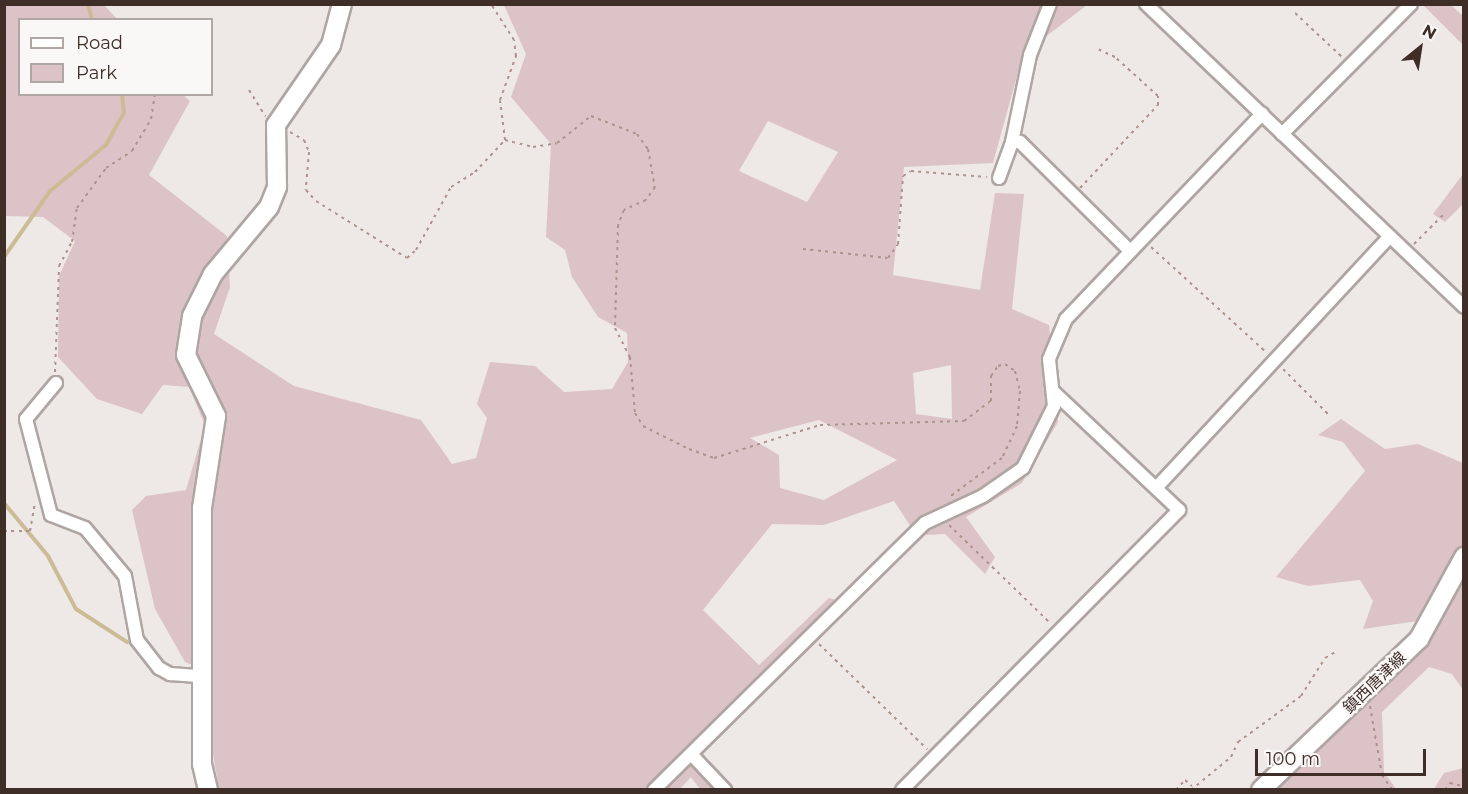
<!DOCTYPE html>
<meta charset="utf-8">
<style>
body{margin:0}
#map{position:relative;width:1468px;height:794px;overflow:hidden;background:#eee8e7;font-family:Montserrat,"Noto Sans JP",sans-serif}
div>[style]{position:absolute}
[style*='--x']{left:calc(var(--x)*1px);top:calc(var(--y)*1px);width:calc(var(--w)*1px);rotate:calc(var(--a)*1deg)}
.green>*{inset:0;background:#dcc3c7}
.stream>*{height:4px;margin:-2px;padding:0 2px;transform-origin:2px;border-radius:2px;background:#ccbc96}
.path>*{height:2px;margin-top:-1px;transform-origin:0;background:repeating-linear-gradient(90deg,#ae938b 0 3px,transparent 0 7.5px)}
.roads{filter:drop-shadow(2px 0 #afa5a2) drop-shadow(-2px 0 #afa5a2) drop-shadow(0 2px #afa5a2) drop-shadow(0 -2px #afa5a2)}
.street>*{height:12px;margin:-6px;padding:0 6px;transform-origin:6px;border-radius:6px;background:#fff}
.secondary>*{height:18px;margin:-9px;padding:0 9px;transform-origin:9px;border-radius:9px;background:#fff}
span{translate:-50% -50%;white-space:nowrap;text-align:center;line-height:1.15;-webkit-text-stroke:5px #faf7f7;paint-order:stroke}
.street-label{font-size:16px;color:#3e2e27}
.frame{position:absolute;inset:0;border:6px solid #3e2e27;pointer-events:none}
.legend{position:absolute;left:18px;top:18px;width:195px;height:78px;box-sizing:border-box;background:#faf7f7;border:2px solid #afa7a4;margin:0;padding:8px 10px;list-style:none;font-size:18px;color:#3e2e27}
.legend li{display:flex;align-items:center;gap:12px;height:30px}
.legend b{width:30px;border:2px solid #afa7a4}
.north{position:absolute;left:1390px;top:18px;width:60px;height:60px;-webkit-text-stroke:4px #faf7f7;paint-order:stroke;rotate:30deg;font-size:16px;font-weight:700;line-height:24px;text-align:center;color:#3e2e27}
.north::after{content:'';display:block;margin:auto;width:21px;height:27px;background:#3e2e27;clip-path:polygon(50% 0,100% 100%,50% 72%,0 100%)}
.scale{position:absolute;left:1255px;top:749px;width:171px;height:27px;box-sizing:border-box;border:3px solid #3e2e27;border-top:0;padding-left:8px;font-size:18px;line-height:21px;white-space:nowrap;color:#3e2e27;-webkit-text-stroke:4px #faf7f7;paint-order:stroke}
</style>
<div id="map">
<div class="green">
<div style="clip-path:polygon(evenodd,5px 5px,104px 5px,117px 19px,20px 20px,20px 94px,183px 95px,190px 101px,149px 175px,227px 236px,230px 287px,214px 334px,294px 386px,421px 420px,452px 464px,476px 458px,487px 418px,477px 404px,490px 362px,535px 366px,564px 392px,612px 389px,628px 362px,627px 333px,598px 317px,572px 277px,565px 250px,546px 237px,551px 144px,511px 97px,526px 54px,504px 5px,1087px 5px,1023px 54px,993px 163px,904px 167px,893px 275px,980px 290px,995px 193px,1024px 194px,1012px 309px,1049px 325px,1058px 422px,1022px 483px,966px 517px,995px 557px,985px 574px,945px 534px,926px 535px,911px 527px,894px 501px,824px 525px,772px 524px,703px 610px,759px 665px,829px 598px,837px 600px,813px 638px,689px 751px,725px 789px,700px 789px,691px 777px,679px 790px,219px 789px,212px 749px,211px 673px,185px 662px,155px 609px,132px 510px,146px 496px,186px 490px,205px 425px,189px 387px,163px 385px,142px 414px,97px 399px,58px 357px,59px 276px,75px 241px,43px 217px,5px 216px,5px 5px,768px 121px,838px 152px,807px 202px,739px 171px,768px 121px,5px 5px,951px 365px,952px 419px,916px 414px,913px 373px,951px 365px,5px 5px,819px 420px,897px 460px,824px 500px,780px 488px,779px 455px,750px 438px,819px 420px)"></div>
<div style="clip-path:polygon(1423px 5px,1451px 5px,1463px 16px,1463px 45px)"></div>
<div style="clip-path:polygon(1463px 174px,1463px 204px,1445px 222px,1433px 214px)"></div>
<div style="clip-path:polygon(1341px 419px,1385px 449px,1418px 444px,1463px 463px,1463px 690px,1452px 674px,1429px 667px,1382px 712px,1384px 772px,1396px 789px,1269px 790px,1406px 667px,1418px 621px,1363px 629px,1373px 601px,1360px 580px,1308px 586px,1276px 577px,1365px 471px,1343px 442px,1318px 435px)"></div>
<div style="clip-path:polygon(1463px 768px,1463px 789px,1434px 789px,1444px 773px)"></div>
</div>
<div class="stream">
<div style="--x:88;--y:4;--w:16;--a:76"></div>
<div style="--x:4;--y:257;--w:80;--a:-55.1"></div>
<div style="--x:50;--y:191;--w:72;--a:-39.4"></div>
<div style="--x:106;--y:145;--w:37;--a:-61"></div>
<div style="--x:124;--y:113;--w:19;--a:-96"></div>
<div style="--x:4;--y:503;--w:69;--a:50.3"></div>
<div style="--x:48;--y:556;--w:60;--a:62.2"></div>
<div style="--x:76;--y:609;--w:61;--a:32.9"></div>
</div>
<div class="path">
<div style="--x:1295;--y:13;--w:64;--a:43.1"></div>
<div style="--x:249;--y:90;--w:31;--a:58"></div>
<div style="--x:290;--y:132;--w:16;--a:30"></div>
<div style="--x:304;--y:140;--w:13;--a:67"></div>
<div style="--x:309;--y:152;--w:38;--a:95"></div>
<div style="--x:306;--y:190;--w:15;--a:48"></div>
<div style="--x:316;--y:201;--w:107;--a:32.1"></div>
<div style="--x:407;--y:258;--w:12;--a:-42"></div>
<div style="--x:416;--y:250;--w:72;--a:-60.9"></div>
<div style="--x:451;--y:187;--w:28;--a:-32"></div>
<div style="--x:475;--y:172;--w:44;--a:-46.8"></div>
<div style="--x:505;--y:140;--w:40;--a:-97.1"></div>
<div style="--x:500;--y:100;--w:47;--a:-70"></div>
<div style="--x:516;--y:56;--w:16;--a:-97"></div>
<div style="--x:514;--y:40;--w:43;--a:-122.6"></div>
<div style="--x:505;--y:140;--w:29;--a:14"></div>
<div style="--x:533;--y:147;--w:24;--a:-9"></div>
<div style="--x:557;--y:143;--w:43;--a:-38.5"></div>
<div style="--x:591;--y:116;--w:49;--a:21.4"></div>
<div style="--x:637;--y:134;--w:19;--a:54"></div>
<div style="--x:648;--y:149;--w:39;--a:80"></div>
<div style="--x:655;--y:187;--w:16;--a:125"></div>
<div style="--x:646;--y:200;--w:24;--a:156"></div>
<div style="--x:624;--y:210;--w:16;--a:112"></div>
<div style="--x:618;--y:225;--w:103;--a:91.7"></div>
<div style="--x:615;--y:328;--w:33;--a:63"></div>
<div style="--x:630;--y:357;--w:56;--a:84.9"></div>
<div style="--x:635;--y:413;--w:15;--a:58"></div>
<div style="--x:643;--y:426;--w:51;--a:26.6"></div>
<div style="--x:689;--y:449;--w:27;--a:20"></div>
<div style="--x:714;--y:458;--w:111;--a:-17.3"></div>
<div style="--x:820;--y:425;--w:144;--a:-1.6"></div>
<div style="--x:964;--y:421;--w:34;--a:-37"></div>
<div style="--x:991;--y:401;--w:25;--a:-90"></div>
<div style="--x:991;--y:376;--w:12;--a:-55"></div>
<div style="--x:998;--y:366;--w:7;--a:-16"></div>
<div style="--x:1005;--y:364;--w:12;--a:35"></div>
<div style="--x:1015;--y:371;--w:21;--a:76"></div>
<div style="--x:1020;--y:391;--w:35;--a:95"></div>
<div style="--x:1017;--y:426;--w:35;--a:115"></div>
<div style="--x:1002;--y:458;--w:67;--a:143.5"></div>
<div style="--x:1080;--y:188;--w:114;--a:-46.8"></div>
<div style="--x:1158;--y:105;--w:9;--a:-90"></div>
<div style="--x:1158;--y:96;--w:58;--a:-137.8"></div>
<div style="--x:1115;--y:57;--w:19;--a:-155"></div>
<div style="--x:1414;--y:244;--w:41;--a:-45"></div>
<div style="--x:1151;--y:247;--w:156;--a:42.4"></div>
<div style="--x:803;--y:249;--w:85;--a:6"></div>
<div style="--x:888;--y:258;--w:17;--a:-54"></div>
<div style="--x:898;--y:244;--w:68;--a:-85.8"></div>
<div style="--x:903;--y:176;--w:9;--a:-32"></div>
<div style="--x:911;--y:171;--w:76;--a:4.5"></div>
<div style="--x:1283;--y:369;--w:65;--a:45"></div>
<div style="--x:55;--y:372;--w:106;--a:-87.8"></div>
<div style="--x:59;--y:266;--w:27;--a:-62"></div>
<div style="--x:72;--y:242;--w:34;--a:-82"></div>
<div style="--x:77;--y:208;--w:49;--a:-54.1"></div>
<div style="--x:106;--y:168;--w:31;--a:-33"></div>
<div style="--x:132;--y:151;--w:37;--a:-59"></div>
<div style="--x:151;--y:119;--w:25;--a:-81"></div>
<div style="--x:949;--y:525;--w:141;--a:44.1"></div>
<div style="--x:4;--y:531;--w:26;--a:0"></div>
<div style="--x:30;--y:531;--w:27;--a:-80"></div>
<div style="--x:819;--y:644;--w:151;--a:44.2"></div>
<div style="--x:1370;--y:706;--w:70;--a:80.1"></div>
<div style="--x:1382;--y:775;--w:18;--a:56"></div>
<div style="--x:1176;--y:790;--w:13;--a:-48"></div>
<div style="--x:1185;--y:780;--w:9;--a:41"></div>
<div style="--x:1191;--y:790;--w:52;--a:-39.5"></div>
<div style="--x:1231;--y:757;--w:17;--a:-65"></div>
<div style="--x:1238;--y:742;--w:78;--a:-36.1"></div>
<div style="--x:1301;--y:696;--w:45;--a:-57.7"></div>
<div style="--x:1325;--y:658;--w:14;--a:-30"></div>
<div style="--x:1445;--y:790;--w:9;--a:-54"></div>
<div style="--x:1450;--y:783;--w:14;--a:12"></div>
</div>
<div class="roads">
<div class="street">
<div style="--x:1146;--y:4;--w:439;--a:43.6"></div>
<div style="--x:1282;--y:134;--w:183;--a:-45.2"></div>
<div style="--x:1012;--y:142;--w:89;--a:-78.3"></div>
<div style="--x:1030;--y:55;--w:55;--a:-68.6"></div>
<div style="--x:999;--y:178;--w:38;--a:-70"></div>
<div style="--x:1012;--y:142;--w:8;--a:0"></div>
<div style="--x:1020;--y:142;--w:155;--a:44.7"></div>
<div style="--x:56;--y:383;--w:47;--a:129.8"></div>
<div style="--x:26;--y:419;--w:99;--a:75.4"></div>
<div style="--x:51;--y:515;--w:36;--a:21"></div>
<div style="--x:85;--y:528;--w:62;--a:50.2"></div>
<div style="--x:125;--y:576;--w:65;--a:79.4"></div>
<div style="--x:137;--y:640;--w:36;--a:52"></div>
<div style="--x:159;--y:668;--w:13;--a:29"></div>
<div style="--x:170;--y:674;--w:31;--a:4"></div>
<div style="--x:1157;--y:487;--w:341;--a:-47.1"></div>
<div style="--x:691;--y:754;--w:50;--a:46.6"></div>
<div style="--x:654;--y:790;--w:380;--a:-44.6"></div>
<div style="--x:925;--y:523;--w:64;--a:-25"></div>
<div style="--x:983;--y:496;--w:49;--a:-35"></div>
<div style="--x:1023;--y:468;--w:69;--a:-63.4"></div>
<div style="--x:1054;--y:406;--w:47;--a:-96.1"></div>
<div style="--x:1049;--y:359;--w:43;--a:-67"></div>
<div style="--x:1066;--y:319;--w:284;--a:-46.3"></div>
<div style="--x:902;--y:790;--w:394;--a:-45.3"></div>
<div style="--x:1179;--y:510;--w:172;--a:-136.7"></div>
</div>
<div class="secondary">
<div style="--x:208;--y:790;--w:27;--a:-103"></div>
<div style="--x:202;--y:764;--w:256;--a:-90"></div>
<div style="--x:202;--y:508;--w:93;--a:-81.3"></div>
<div style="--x:216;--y:416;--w:68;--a:-116.2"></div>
<div style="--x:186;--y:355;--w:39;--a:-81"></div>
<div style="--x:192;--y:316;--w:47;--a:-63.4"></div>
<div style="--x:213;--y:274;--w:87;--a:-50.1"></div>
<div style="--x:269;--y:207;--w:22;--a:-68"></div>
<div style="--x:277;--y:187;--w:62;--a:-90.9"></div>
<div style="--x:276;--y:125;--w:97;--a:-55.5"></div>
<div style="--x:331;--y:45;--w:42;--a:-75"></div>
<div style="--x:1261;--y:790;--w:219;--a:-43.7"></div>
<div style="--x:1419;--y:639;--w:94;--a:-61.2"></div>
</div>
</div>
<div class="street-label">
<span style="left:1375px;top:683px;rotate:-44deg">鎮西唐津線</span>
</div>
<div class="frame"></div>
<ul class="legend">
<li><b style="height:8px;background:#fff"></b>Road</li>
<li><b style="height:16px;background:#dcc3c7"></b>Park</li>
</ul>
<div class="north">N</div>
<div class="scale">100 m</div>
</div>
